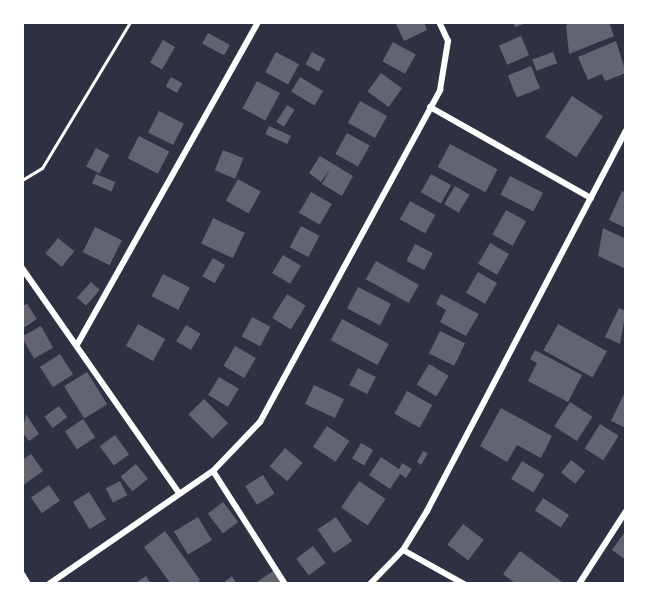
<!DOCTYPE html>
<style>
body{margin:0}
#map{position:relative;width:648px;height:606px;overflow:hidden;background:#2d3142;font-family:"PT Sans",sans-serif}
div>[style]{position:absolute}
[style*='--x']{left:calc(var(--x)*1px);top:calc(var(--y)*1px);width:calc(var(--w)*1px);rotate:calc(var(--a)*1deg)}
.building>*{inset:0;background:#626471;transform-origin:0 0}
.path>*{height:3px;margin:-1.5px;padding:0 1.5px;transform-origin:1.5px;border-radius:1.5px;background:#fff}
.minor>*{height:6px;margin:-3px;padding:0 3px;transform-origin:3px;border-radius:3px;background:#fff}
span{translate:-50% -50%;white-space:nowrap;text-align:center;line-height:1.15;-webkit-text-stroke:4.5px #fff;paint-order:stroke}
.frame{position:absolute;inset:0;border:24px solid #fff;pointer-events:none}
</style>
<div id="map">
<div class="building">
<div style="clip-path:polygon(395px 22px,424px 22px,427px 30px,404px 41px)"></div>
<div style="clip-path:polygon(513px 22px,527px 22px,527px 23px,515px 27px)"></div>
<div style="clip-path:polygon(573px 22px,609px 22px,614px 36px,569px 54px,566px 25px)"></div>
<div style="left:208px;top:33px;width:25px;height:12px;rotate:29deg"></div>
<div style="left:521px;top:36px;width:21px;height:24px;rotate:67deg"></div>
<div style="left:163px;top:40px;width:14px;height:26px;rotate:30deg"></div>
<div style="clip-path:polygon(616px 41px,626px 73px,605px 81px,602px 74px,588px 80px,578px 57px)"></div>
<div style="left:393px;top:42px;width:26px;height:22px;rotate:29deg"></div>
<div style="left:276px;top:52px;width:26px;height:23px;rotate:28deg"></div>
<div style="left:312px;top:52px;width:15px;height:14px;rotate:28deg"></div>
<div style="left:553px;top:52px;width:12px;height:22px;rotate:70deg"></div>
<div style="left:531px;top:66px;width:24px;height:25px;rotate:68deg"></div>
<div style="left:381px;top:73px;width:26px;height:23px;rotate:36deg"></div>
<div style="left:171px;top:77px;width:13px;height:11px;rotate:29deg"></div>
<div style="left:300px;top:77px;width:27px;height:17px;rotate:31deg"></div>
<div style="left:257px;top:81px;width:26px;height:31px;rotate:28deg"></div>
<div style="left:572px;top:96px;width:37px;height:49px;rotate:33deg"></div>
<div style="left:360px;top:101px;width:31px;height:25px;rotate:29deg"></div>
<div style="left:287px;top:105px;width:9px;height:20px;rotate:32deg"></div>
<div style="left:159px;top:111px;width:28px;height:24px;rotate:27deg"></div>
<div style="left:269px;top:126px;width:24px;height:9px;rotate:24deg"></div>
<div style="left:347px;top:133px;width:26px;height:24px;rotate:29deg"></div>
<div style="left:139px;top:136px;width:34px;height:25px;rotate:27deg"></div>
<div style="left:450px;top:144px;width:54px;height:26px;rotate:28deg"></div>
<div style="left:96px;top:148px;width:15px;height:21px;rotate:28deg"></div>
<div style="left:223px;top:150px;width:22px;height:22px;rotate:22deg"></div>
<div style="clip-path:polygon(320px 156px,353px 176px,342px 196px,322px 184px,330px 169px,321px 182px,309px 173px)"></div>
<div style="left:96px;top:174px;width:21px;height:10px;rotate:23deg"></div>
<div style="left:431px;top:174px;width:23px;height:21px;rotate:29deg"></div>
<div style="left:510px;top:176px;width:37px;height:21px;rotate:27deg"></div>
<div style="left:238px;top:179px;width:26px;height:25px;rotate:29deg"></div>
<div style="left:455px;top:186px;width:17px;height:21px;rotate:31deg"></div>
<div style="clip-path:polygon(622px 191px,626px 193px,626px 228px,609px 220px)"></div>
<div style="left:311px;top:192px;width:24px;height:24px;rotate:30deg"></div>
<div style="left:410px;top:201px;width:29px;height:21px;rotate:29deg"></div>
<div style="left:506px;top:210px;width:23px;height:28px;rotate:29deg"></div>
<div style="left:213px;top:218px;width:35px;height:28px;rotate:25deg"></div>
<div style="left:301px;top:226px;width:21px;height:24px;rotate:28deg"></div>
<div style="left:95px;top:227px;width:30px;height:28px;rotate:26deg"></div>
<div style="clip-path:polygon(603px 228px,626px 239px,626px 269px,598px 256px)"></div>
<div style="left:58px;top:238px;width:21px;height:20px;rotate:39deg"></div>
<div style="left:490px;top:243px;width:22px;height:24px;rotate:30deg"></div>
<div style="left:415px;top:244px;width:20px;height:19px;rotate:27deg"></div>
<div style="left:283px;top:255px;width:21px;height:21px;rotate:31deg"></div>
<div style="left:213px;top:258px;width:14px;height:21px;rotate:30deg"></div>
<div style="left:376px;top:261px;width:49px;height:21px;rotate:29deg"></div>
<div style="left:478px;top:272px;width:22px;height:24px;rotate:30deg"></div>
<div style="left:163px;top:274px;width:30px;height:25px;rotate:27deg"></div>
<div style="left:91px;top:282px;width:12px;height:21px;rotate:42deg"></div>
<div style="left:358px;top:287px;width:37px;height:24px;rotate:27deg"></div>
<div style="left:287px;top:294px;width:22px;height:28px;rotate:32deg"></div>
<div style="clip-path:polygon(441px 294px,479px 314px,466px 336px,440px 322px,446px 310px,436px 304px)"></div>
<div style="clip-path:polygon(27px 304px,37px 319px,22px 329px,22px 306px)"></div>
<div style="clip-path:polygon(619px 308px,626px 311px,620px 344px,605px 337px)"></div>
<div style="left:252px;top:317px;width:21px;height:22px;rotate:28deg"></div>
<div style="left:342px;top:319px;width:53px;height:24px;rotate:28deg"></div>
<div style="left:138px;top:324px;width:31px;height:25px;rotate:29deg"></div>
<div style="left:558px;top:324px;width:56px;height:30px;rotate:29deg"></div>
<div style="left:186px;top:325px;width:17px;height:19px;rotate:31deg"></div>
<div style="left:41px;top:326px;width:25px;height:22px;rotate:61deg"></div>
<div style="left:440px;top:331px;width:28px;height:25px;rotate:26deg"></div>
<div style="left:235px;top:346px;width:24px;height:23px;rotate:30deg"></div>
<div style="clip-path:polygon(535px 350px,582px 375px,568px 402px,528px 381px,537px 363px,530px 359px)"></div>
<div style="left:60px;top:354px;width:24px;height:24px;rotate:57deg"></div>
<div style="left:429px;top:364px;width:23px;height:24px;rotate:31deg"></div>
<div style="left:358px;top:368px;width:20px;height:19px;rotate:27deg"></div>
<div style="left:87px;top:372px;width:38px;height:27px;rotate:58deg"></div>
<div style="left:219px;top:377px;width:23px;height:21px;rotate:31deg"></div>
<div style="left:314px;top:385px;width:33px;height:21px;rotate:25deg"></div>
<div style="clip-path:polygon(626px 390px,626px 428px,611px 421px)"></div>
<div style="left:407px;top:391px;width:29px;height:26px;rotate:29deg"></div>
<div style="left:204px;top:399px;width:34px;height:22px;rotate:45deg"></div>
<div style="left:570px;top:402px;width:27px;height:29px;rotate:33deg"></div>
<div style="left:59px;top:406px;width:14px;height:18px;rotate:54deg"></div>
<div style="clip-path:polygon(501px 408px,552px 436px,541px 458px,517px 445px,507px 462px,480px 446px)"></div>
<div style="clip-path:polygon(26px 414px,39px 434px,29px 441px,22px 432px)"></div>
<div style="left:83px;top:419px;width:22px;height:22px;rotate:56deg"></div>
<div style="left:600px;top:424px;width:22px;height:29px;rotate:32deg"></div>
<div style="left:327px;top:426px;width:27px;height:25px;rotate:34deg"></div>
<div style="left:115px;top:435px;width:24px;height:19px;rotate:54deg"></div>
<div style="left:361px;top:443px;width:14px;height:18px;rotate:30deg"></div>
<div style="left:285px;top:448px;width:23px;height:24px;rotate:40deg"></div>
<div style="clip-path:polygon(423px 451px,428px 453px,421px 465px,417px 462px)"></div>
<div style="clip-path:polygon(31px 454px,43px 471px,22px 486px,22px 460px)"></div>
<div style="clip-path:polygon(381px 457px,399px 469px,402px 463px,412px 469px,406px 478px,400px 474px,390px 489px,369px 475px)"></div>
<div style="left:571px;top:460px;width:18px;height:16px;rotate:38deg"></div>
<div style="left:522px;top:461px;width:26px;height:21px;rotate:31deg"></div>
<div style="left:136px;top:464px;width:19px;height:20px;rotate:51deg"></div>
<div style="left:263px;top:475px;width:22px;height:21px;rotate:58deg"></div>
<div style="left:120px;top:481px;width:16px;height:16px;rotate:63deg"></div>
<div style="left:359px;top:481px;width:32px;height:32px;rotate:34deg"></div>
<div style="left:49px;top:485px;width:19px;height:22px;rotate:55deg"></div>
<div style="left:89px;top:492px;width:32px;height:19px;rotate:58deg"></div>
<div style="left:543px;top:498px;width:31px;height:15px;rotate:33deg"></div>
<div style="left:223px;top:502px;width:25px;height:19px;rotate:53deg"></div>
<div style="left:198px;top:517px;width:27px;height:28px;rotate:59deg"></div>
<div style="left:336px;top:517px;width:29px;height:22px;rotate:56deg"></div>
<div style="left:463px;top:524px;width:26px;height:26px;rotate:37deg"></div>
<div style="clip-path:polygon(626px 530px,626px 560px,612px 550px)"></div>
<div style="clip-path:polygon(165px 531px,200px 580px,196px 584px,171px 584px,144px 547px)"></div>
<div style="left:313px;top:546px;width:21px;height:21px;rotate:53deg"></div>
<div style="clip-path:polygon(520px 551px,565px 584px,516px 584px,503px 574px)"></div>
<div style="clip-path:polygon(273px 571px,281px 584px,254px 584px)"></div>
<div style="clip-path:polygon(146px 576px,151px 584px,134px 584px)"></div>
<div style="clip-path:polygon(232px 576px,237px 584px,222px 584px)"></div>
</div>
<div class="path">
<div style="--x:22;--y:180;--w:23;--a:-31"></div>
<div style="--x:42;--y:168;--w:170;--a:-58.9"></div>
</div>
<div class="minor">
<div style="--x:430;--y:107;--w:185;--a:29.5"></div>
<div style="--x:22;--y:268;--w:273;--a:55.1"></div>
<div style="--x:78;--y:343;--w:368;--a:-60.7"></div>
<div style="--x:213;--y:471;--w:134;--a:57.5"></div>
<div style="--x:403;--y:550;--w:70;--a:29.1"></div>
<div style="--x:22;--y:574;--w:12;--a:59"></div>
<div style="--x:49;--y:584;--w:199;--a:-34.6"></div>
<div style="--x:213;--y:471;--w:68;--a:-46.2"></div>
<div style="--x:260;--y:422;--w:378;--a:-61.5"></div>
<div style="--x:440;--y:90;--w:50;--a:-80.7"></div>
<div style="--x:448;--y:41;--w:21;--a:-115"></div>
<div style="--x:370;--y:584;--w:47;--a:-45.9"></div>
<div style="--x:403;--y:550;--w:46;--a:-58.4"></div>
<div style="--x:427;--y:511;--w:429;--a:-62.4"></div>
<div style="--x:579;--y:584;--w:87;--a:-57.2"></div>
</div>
<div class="frame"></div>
</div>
